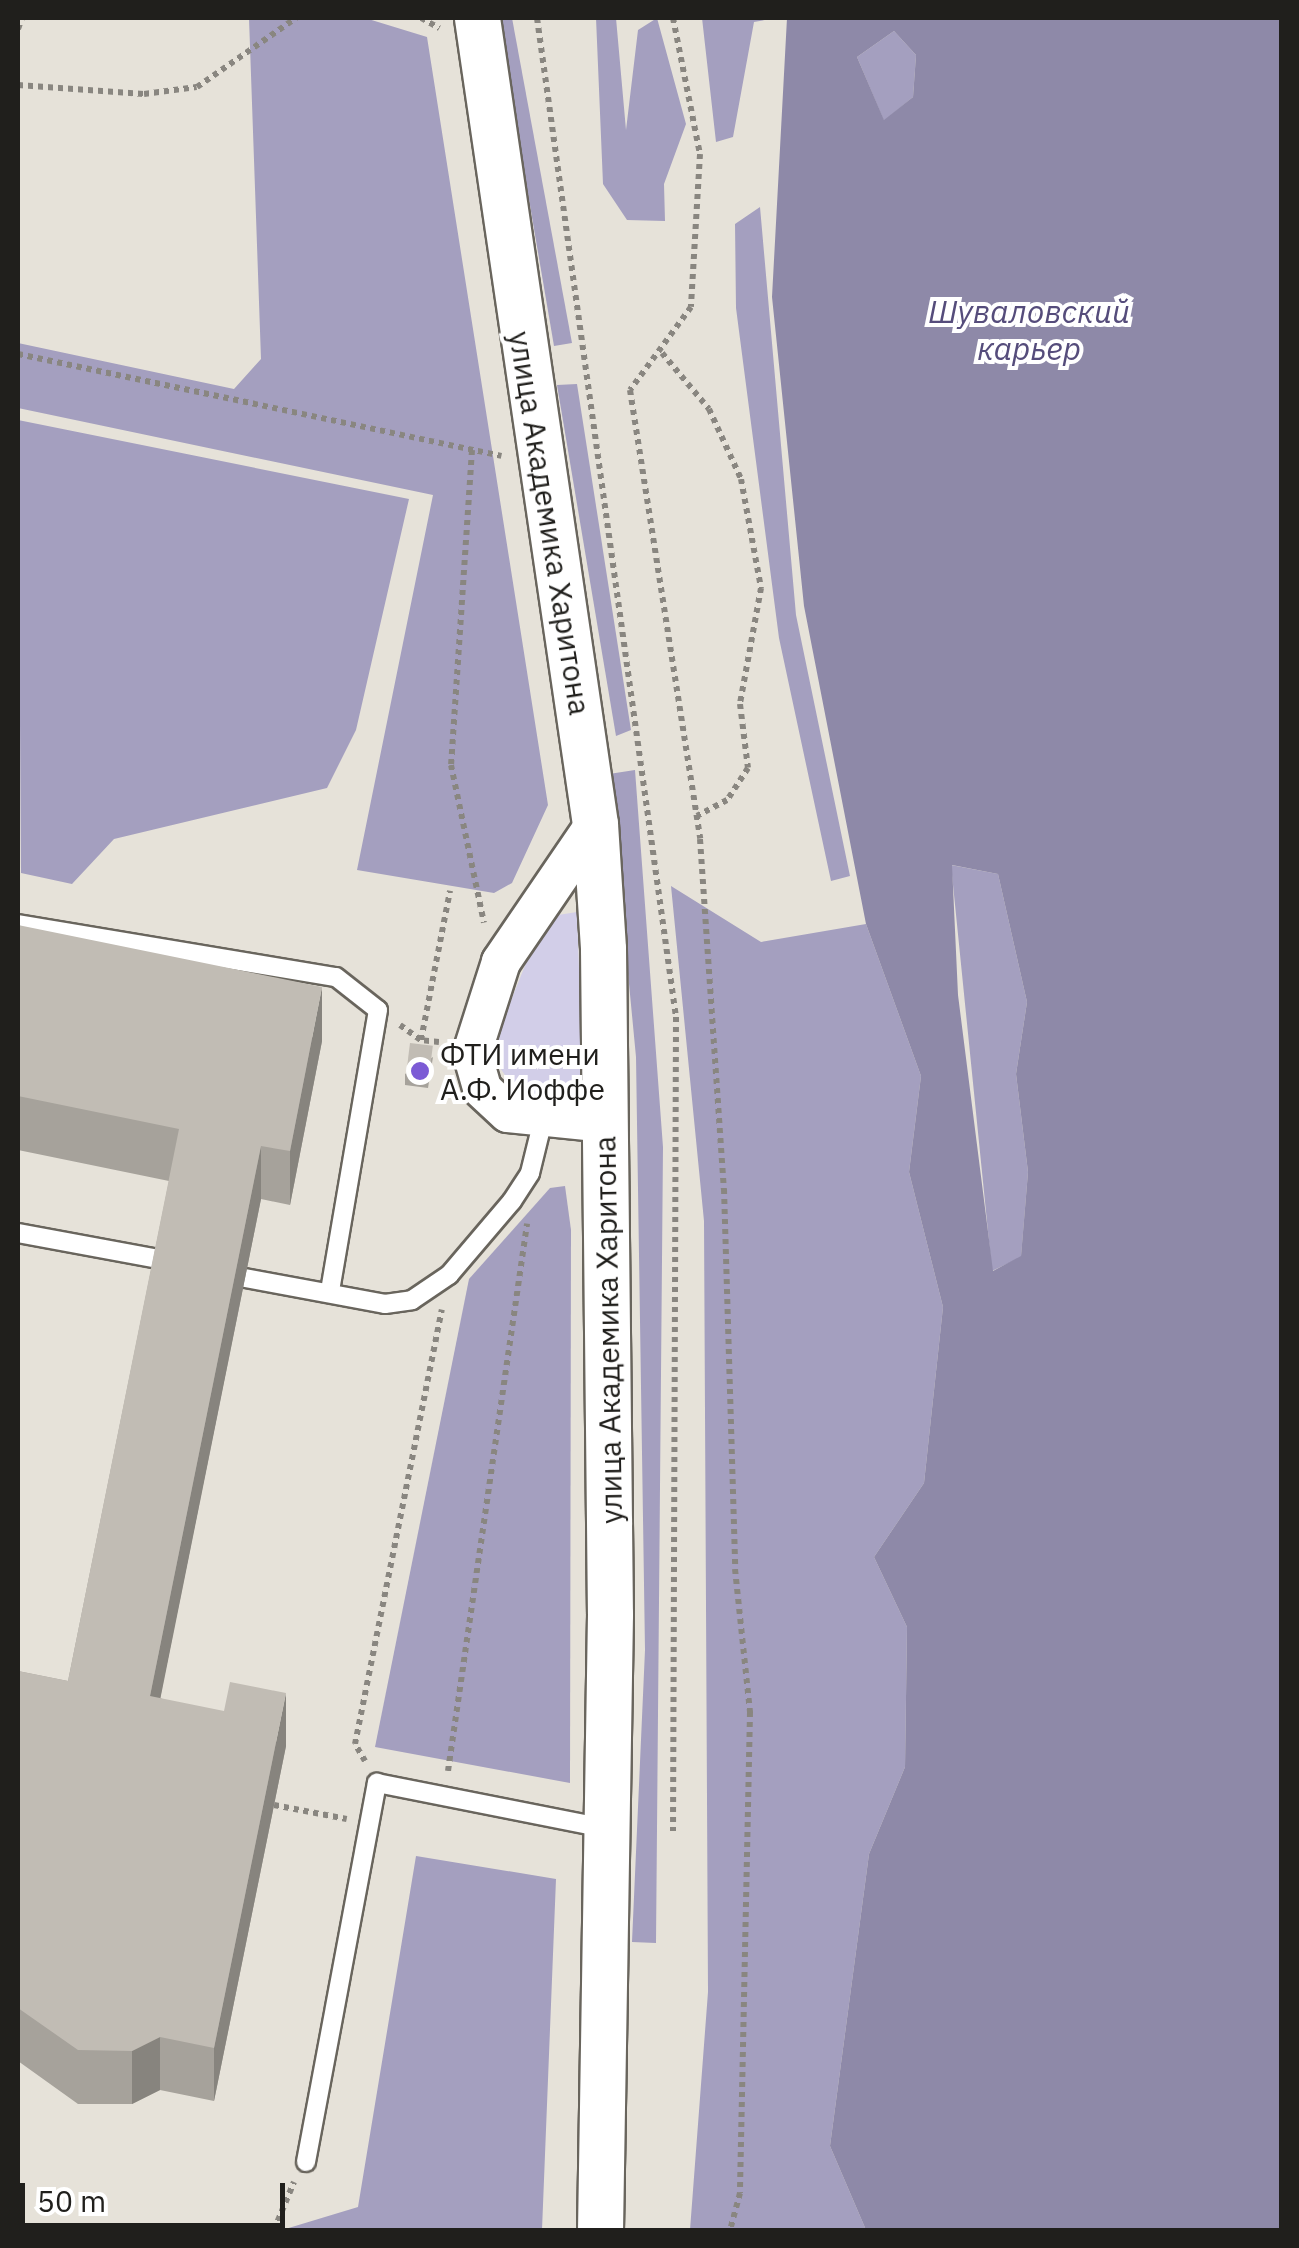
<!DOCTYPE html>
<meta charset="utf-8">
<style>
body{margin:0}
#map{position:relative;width:1299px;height:2248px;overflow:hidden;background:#e6e2d9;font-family:"IBM Plex Sans",sans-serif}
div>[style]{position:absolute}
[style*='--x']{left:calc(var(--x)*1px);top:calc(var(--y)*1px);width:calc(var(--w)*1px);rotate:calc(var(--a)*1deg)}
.green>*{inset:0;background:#d2cee8}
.forest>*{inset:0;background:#a49fbf}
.water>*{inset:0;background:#8e89a8}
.path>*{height:6px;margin-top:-3px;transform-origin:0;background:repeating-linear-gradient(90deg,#898680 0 5px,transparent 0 10px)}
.roads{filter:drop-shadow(2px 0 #69655d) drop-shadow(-2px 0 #69655d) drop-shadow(0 2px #69655d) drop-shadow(0 -2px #69655d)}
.service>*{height:18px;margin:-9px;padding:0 9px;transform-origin:9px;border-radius:9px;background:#fff}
.minor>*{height:38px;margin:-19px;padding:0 19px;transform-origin:19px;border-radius:19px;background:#fff}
.tertiary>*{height:45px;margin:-22.5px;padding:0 22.5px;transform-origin:22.5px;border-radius:22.5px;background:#fff}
.wall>*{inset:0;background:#a6a29b}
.shaded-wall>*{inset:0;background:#87847e}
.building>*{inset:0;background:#c1bcb4;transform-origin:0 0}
.dots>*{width:28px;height:28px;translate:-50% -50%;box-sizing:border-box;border:5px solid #fff;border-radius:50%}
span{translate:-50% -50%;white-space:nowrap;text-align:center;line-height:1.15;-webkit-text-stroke:8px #fff;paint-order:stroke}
.street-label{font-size:30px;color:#201f1c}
.poi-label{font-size:30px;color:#201f1c}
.left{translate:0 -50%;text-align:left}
.water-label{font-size:32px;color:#554c7b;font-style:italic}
.frame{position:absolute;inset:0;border:20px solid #201f1c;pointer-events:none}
.scale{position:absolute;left:20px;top:2183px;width:265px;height:45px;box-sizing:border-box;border:5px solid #201f1c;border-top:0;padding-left:12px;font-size:30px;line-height:35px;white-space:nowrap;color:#201f1c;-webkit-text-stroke:8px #fff;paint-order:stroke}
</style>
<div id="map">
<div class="green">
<div style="clip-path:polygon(577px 912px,583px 1078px,561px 1101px,522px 1100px,490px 1053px,532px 948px,558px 915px)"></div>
</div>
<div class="forest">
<div style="clip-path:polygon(249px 18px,365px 18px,427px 37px,548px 805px,512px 883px,494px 893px,357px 870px,433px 495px,18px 408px,18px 343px,234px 389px,261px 359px)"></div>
<div style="clip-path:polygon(498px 18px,512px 18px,572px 343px,554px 346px)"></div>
<div style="clip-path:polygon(596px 18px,616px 18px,626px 130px,638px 30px,657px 18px,686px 124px,664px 184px,665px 221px,627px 220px,603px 184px)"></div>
<div style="clip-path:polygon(702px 18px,776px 18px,754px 22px,733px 137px,716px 142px)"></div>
<div style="clip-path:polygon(894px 31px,916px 55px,913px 97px,884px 121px,857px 57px)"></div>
<div style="clip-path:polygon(760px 207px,796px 615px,850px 876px,831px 881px,779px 638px,736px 308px,735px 224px)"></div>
<div style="clip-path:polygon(577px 384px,631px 730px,616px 736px,557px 385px)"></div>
<div style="clip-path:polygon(18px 420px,409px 499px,356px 730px,327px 788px,114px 839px,72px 884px,21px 873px)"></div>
<div style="clip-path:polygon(635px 770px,663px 1147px,656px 1943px,632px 1942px,645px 1650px,636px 1057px,609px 774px)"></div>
<div style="clip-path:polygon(951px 865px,998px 874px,1027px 1002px,1016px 1074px,1028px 1172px,1021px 1257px,992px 1271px)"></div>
<div style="clip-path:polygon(671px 886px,761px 942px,866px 924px,921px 1076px,909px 1172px,943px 1307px,924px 1483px,874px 1557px,907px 1627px,905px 1767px,869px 1854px,830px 2146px,866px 2230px,690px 2230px,708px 1992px,704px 1221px)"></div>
<div style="clip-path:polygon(565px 1186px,571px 1230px,570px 1783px,375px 1747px,469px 1279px,550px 1188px)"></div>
<div style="clip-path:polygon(416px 1856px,556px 1879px,542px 2230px,282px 2230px,358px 2207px)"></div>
</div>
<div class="water">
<div style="clip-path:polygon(evenodd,787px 18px,1281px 18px,1281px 2230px,866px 2230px,830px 2146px,869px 1854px,905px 1767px,907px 1627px,874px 1557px,924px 1483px,943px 1307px,909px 1172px,921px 1076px,866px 924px,804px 606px,772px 297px,787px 18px,894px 31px,916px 55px,913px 97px,884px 120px,857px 57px,894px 31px,787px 18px,952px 865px,998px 874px,1027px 1002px,1016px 1074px,1028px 1172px,1021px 1256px,993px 1271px,958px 995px,952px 865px)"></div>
</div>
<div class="path">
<div style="--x:421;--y:18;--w:21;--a:29"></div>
<div style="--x:537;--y:18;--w:1009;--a:82.08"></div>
<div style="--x:676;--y:1017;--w:814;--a:90.21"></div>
<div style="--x:673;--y:18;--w:139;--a:78.8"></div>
<div style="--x:700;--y:154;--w:153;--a:93.4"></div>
<div style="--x:691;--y:307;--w:103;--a:126.3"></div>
<div style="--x:630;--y:390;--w:454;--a:81.1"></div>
<div style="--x:700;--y:839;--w:351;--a:86.1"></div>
<div style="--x:724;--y:1189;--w:380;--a:88.3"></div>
<div style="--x:735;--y:1569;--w:144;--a:84"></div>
<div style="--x:750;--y:1712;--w:481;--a:91.2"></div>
<div style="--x:740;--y:2193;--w:38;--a:105"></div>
<div style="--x:18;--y:29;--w:12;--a:-70"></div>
<div style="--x:18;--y:85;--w:126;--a:4.1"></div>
<div style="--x:144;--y:94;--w:53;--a:-7.5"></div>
<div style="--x:197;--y:87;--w:121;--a:-34.9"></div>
<div style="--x:662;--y:353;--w:73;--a:50"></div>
<div style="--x:709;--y:409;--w:77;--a:65.4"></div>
<div style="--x:741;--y:479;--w:111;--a:79.6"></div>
<div style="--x:761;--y:588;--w:118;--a:100.3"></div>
<div style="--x:740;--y:704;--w:64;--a:82.9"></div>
<div style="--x:748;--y:768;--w:38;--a:123"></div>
<div style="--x:727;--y:800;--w:34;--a:152"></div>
<div style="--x:18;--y:354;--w:494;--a:11.9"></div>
<div style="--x:472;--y:450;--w:316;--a:93.8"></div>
<div style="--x:451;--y:765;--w:161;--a:78.2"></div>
<div style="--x:400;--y:1025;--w:26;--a:36"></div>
<div style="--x:439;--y:1042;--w:18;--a:-174"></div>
<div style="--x:421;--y:1040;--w:152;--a:-79"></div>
<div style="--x:365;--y:1761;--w:20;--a:-120"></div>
<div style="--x:355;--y:1744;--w:443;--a:-78.7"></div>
<div style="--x:448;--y:1771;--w:553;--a:-81.78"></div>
<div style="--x:274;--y:1805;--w:74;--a:10.9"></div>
<div style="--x:274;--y:2230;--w:52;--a:-67.4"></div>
</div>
<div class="roads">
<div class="service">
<div style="--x:18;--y:924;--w:322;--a:9.5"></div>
<div style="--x:336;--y:977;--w:53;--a:38.2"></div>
<div style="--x:378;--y:1010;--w:284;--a:99.7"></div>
<div style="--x:18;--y:1233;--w:147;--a:10.5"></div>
<div style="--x:245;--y:1278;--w:142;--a:10.5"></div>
<div style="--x:385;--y:1304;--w:27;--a:-8"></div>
<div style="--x:412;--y:1300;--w:45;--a:-34"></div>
<div style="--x:449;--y:1275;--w:97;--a:-49.6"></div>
<div style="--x:512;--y:1201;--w:33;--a:-57"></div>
<div style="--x:530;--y:1173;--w:50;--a:-76.2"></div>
<div style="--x:306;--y:2162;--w:386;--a:-79.4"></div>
<div style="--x:377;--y:1783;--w:231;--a:11.2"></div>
</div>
<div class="minor">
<div style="--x:595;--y:824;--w:167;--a:124.3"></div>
<div style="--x:501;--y:962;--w:96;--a:107.7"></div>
<div style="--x:472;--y:1053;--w:37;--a:74"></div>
<div style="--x:482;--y:1089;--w:35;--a:43"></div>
<div style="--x:508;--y:1113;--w:99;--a:5.8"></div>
</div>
<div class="tertiary">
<div style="--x:477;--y:18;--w:815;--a:81.67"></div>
<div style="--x:595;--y:824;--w:125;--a:86.3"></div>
<div style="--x:603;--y:949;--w:665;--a:89.4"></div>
<div style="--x:610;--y:1614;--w:616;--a:90.93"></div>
</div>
</div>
<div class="wall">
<div style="clip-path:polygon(18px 925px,322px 1041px,290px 1205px,261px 1199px,160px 1698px,286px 1746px,214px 2101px,160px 2090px,132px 2104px,78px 2104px,18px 2061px,18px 1671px,68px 1681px,169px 1181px,18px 1150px)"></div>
<div style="clip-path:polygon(433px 1057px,428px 1088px,405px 1085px,405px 1074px)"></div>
</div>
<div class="shaded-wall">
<div style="clip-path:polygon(322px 987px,322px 1041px,290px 1205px,290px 1151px)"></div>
<div style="clip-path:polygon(261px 1146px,261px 1199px,150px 1750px,150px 1696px)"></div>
<div style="clip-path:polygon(286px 1693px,286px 1746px,214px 2101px,214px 2048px)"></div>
<div style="clip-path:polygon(160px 2037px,160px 2090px,132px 2104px,132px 2051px)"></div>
</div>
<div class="building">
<div style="clip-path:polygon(18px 925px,322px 987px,290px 1151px,261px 1146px,150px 1696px,224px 1711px,230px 1682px,286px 1693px,214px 2048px,160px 2037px,132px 2051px,78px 2050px,18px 2008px,18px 1671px,68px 1681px,179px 1129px,18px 1096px)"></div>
<div style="left:410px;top:1043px;width:23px;height:31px;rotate:7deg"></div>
</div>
<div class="dots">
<div style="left:420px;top:1071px;background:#7c5bd5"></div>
</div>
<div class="street-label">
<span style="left:550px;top:523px;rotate:81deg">улица Академика Харитона</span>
<span style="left:608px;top:1330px;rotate:-91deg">улица Академика Харитона</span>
</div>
<div class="poi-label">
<span class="left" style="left:440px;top:1071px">ФТИ имени<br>А.Ф. Иоффе</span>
</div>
<div class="water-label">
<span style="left:1029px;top:330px">Шуваловский<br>карьер</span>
</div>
<div class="frame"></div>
<div class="scale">50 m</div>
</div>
